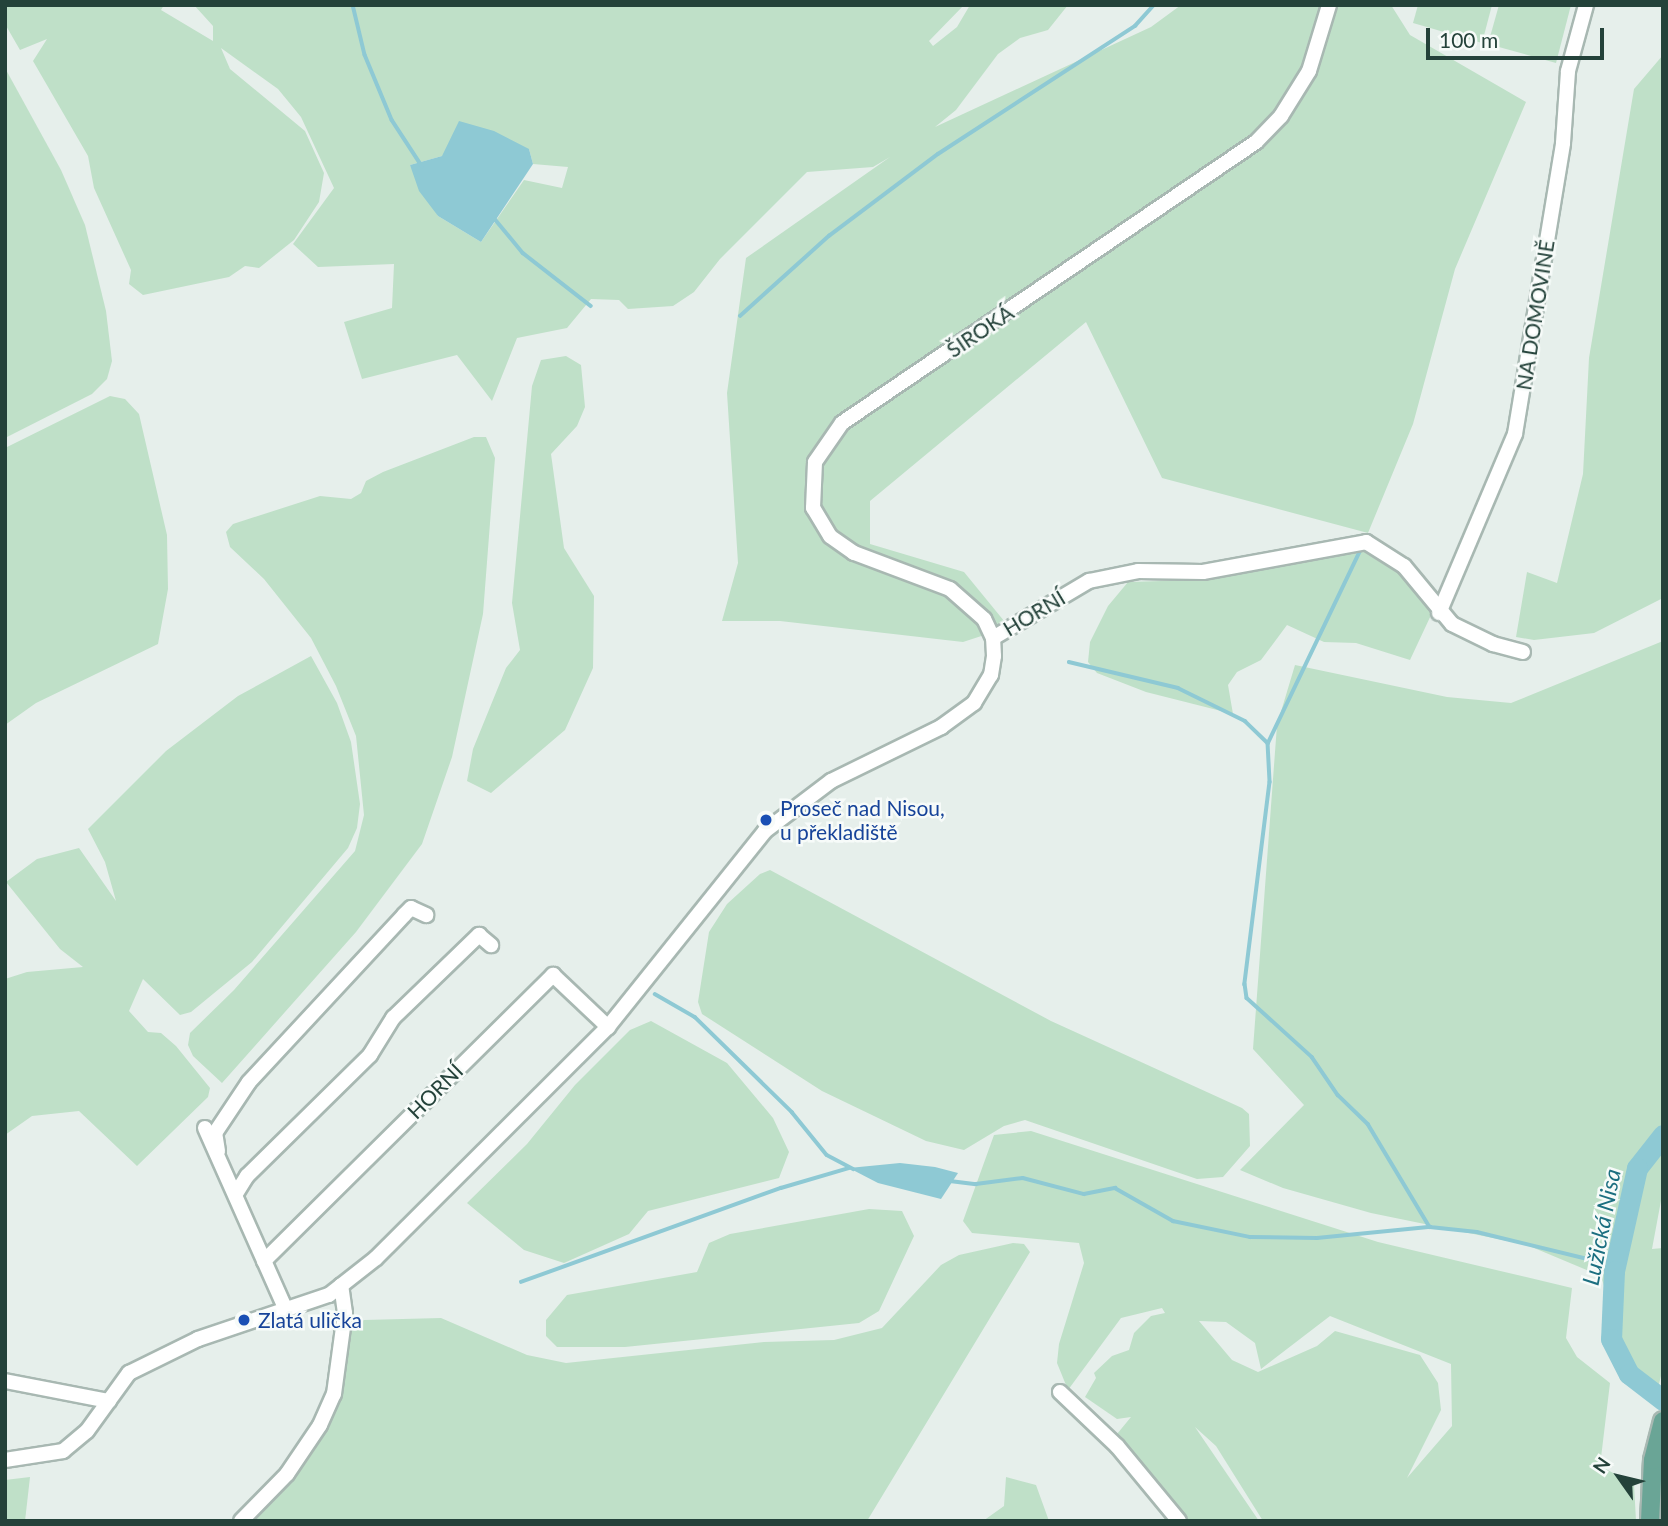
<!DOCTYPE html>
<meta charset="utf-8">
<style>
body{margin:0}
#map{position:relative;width:1668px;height:1526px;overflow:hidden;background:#e6efeb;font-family:Lato,sans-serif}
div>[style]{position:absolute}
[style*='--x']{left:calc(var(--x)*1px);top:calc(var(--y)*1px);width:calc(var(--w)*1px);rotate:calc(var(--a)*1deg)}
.green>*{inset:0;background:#bfe0c8}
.water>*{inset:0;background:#8ec9d4}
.stream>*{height:3.5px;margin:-1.75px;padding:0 1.75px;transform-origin:1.75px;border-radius:1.75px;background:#8ec9d4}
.river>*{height:21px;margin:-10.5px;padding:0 10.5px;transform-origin:10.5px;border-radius:10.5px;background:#8ec9d4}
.roads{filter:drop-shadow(2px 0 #a8b8b2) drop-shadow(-2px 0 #a8b8b2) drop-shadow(0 2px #a8b8b2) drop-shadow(0 -2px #a8b8b2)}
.minor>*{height:14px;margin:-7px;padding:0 7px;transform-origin:7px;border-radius:7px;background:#fff}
.major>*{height:18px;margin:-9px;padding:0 9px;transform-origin:9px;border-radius:9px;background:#6aa596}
.dots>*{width:19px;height:19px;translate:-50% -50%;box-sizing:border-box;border:4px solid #f7fbf9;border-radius:50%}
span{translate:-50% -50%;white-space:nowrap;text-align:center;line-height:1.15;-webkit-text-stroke:5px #f7fbf9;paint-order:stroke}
.street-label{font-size:21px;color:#24423a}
.transit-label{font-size:21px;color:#164399}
.left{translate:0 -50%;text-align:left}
.water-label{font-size:23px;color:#1c6f80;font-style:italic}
.frame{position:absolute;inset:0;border:7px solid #24423a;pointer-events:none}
.north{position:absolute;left:1584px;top:1442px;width:70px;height:70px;-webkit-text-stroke:5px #f7fbf9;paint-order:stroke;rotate:304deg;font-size:19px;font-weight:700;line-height:28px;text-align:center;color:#24423a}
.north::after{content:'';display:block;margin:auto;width:24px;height:32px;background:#24423a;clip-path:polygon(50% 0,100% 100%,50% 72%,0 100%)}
.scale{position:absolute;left:1426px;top:28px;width:178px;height:32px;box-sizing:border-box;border:4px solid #24423a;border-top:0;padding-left:9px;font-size:21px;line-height:24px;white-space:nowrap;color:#24423a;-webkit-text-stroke:5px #f7fbf9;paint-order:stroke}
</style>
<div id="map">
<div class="green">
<div style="clip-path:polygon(evenodd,5px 5px,164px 5px,161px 10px,213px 41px,213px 26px,194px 5px,964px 5px,929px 41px,933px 46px,957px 27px,970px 5px,1068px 5px,1048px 30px,1020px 38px,998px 54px,956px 110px,935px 127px,1151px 27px,1181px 5px,1391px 5px,1410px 35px,1526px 102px,1455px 269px,1413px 424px,1368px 533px,1162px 478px,1086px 322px,870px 501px,870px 544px,964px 572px,1009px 627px,963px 642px,780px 621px,722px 621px,738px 563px,727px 393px,746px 258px,890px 157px,873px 167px,807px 172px,720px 259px,694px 292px,673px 306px,628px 309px,619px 300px,591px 299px,567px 328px,517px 338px,492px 401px,457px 355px,362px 379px,344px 322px,392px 308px,394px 264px,318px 267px,293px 244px,334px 188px,301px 117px,278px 89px,221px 48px,230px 69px,305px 131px,324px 173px,319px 202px,294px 240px,259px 268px,245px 266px,229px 277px,143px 295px,129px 284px,131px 270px,94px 188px,88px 156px,33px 61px,47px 39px,20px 50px,5px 24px,5px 5px,529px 149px,533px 164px,568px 167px,562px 188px,524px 180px,481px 242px,438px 216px,410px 165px,442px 156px,529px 149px)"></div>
<div style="clip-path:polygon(1418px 5px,1492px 5px,1482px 43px,1413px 23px)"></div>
<div style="clip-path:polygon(1499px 5px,1571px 5px,1556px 63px,1488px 44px)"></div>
<div style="clip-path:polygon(1663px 55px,1663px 598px,1594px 633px,1534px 640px,1516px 637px,1527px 572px,1557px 583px,1583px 474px,1589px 358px,1634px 89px)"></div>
<div style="clip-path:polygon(5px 68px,61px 170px,85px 225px,106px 311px,112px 361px,107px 379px,92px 394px,5px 438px)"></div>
<div style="clip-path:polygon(566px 356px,581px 365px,585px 407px,577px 426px,551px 454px,564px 548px,594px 596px,593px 668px,565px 730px,491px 793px,467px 781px,473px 749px,506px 668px,520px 650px,512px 603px,532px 386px,541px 360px)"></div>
<div style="clip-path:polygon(110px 396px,125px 399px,139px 414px,167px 535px,168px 589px,158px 644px,36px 703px,5px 725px,5px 448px)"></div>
<div style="clip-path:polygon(474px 437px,486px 437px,495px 458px,483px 614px,452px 757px,422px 844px,356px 932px,222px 1083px,193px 1056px,188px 1045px,190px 1033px,234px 990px,355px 851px,364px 815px,356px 736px,336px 686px,311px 638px,264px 579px,230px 547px,226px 532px,233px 524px,320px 496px,351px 499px,361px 493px,366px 481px,383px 472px)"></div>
<div style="clip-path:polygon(1363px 551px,1405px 575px,1432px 613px,1410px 660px,1356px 643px,1324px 642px,1287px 625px,1261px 660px,1237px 672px,1228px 685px,1233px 714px,1146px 692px,1097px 673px,1088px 662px,1090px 642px,1108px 606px,1128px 582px,1195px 580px)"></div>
<div style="clip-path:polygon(1663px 641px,1663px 1190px,1652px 1249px,1663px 1248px,1663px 1368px,1657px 1392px,1624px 1351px,1601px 1276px,1527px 1245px,1371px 1213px,1283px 1188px,1240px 1170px,1304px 1105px,1253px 1049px,1277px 725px,1295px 665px,1447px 697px,1511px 703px)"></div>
<div style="clip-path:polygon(311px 656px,337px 703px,351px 742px,360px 804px,357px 828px,348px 848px,252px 962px,191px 1012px,180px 1015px,143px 979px,129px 1011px,148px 1032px,161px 1033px,176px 1046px,210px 1088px,208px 1097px,137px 1166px,79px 1111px,32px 1116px,5px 1135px,5px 979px,27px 972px,83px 967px,60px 949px,6px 882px,37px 859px,79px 848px,116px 901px,105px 862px,88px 829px,166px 751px,238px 696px)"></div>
<div style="clip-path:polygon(770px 870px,1051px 1021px,1242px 1108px,1249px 1114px,1250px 1146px,1223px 1177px,1197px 1179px,1025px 1120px,1004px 1126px,964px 1150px,926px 1141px,822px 1091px,702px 1014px,698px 1002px,709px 932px,727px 904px,760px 874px)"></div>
<div style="clip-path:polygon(651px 1021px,727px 1063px,773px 1118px,789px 1152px,779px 1178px,648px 1211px,629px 1234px,564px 1263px,524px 1250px,467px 1203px,527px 1144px,575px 1085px,630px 1030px)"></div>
<div style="clip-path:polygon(evenodd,1031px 1131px,1378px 1242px,1572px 1288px,1566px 1338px,1577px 1357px,1610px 1383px,1600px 1466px,1634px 1484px,1636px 1521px,1263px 1521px,1216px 1446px,1195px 1427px,1259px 1521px,1188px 1521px,1117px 1434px,1131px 1417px,1117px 1419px,1085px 1397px,1096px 1378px,1094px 1373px,1112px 1356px,1129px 1350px,1134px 1333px,1151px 1316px,1165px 1313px,1162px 1308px,1121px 1318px,1068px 1390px,1057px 1363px,1059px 1344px,1084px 1263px,1079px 1243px,972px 1233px,963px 1221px,994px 1135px,1031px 1131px,1330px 1316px,1451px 1364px,1452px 1426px,1407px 1478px,1441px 1410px,1438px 1383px,1420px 1355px,1335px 1331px,1317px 1346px,1258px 1372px,1232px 1360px,1199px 1321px,1226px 1322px,1255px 1343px,1261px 1369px,1330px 1316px)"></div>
<div style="clip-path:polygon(869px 1209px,902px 1211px,914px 1236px,879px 1311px,859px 1323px,625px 1347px,557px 1347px,546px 1336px,546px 1320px,567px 1295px,697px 1272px,709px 1243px,730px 1234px)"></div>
<div style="clip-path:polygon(1013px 1243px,1024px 1244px,1030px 1252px,867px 1521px,246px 1521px,338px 1400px,350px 1332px,364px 1320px,441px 1318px,527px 1355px,566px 1363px,764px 1342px,834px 1340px,882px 1328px,941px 1265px,959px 1255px)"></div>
<div style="clip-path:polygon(30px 1477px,25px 1521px,5px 1521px,5px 1480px)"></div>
<div style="clip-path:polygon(1006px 1477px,1036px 1485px,1049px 1521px,983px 1521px,1004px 1506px)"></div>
</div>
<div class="water">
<div style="clip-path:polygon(459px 121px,494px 131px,529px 149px,533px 164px,481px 242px,438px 216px,419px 191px,410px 165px,442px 156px)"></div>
<div style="clip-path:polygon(900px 1163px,935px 1167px,958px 1173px,941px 1199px,878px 1183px,849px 1168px)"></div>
</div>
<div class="stream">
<div style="--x:353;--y:5;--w:51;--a:76.5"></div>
<div style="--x:365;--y:55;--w:70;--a:67.4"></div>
<div style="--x:392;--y:120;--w:55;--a:56.9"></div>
<div style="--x:495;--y:219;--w:44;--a:50.5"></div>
<div style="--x:523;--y:253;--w:86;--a:37.9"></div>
<div style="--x:740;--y:316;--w:120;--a:-42"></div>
<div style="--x:829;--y:236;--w:136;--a:-37"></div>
<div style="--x:938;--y:154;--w:235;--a:-33"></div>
<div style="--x:1135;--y:26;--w:28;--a:-48"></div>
<div style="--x:1069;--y:662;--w:112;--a:13.4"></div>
<div style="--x:1178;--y:688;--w:75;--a:26.2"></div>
<div style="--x:1245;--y:721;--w:32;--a:44"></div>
<div style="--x:1268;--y:743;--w:39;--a:87"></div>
<div style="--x:1270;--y:782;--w:204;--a:97.1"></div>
<div style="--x:1245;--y:984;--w:14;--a:82"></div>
<div style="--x:1247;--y:998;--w:88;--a:42.2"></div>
<div style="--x:1312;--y:1057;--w:46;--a:55.6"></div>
<div style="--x:1338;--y:1095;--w:42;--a:44"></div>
<div style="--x:1368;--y:1124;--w:120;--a:59"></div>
<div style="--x:1268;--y:743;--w:211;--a:-64.4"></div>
<div style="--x:655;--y:994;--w:46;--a:29.9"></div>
<div style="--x:695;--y:1017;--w:136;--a:44.4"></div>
<div style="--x:792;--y:1112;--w:55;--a:50.9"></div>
<div style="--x:827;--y:1155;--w:30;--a:28"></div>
<div style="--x:950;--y:1181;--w:26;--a:7"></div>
<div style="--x:976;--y:1184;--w:47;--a:-7.3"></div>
<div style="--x:1023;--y:1178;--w:63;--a:14.7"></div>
<div style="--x:1084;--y:1194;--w:32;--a:-11"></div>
<div style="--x:1115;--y:1188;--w:67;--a:29.6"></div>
<div style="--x:1173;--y:1221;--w:79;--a:11.7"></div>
<div style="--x:1250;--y:1237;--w:67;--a:0.9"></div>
<div style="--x:1317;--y:1238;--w:114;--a:-5.6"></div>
<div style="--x:1430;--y:1227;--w:47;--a:6.1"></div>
<div style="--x:1477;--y:1232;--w:122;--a:13.7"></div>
<div style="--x:1596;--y:1261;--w:20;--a:3"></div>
<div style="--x:521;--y:1282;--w:276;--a:-19.9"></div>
<div style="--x:781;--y:1188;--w:71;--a:-16.4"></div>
</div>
<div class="river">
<div style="--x:1663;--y:1135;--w:42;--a:128.2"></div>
<div style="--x:1637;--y:1168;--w:106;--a:102.6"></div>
<div style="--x:1614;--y:1271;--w:68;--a:92.5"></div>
<div style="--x:1611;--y:1339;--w:39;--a:63"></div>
<div style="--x:1629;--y:1374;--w:43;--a:37.4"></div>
</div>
<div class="roads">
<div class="minor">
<div style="--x:1439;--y:613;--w:194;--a:-67"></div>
<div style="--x:1515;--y:434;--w:295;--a:-80.6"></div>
<div style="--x:1563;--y:143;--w:72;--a:-86"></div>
<div style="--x:1568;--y:71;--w:68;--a:-74.7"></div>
<div style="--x:993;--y:638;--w:112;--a:-30.7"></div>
<div style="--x:1089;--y:581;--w:50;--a:-11.5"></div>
<div style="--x:1138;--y:571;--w:65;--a:0.9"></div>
<div style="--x:1203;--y:572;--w:166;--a:-10.4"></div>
<div style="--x:1366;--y:542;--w:45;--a:32.3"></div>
<div style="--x:1404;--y:566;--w:75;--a:50.4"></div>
<div style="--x:1452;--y:624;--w:46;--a:26"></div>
<div style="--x:1493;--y:644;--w:31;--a:15"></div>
<div style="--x:205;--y:1128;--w:199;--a:66"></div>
<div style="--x:218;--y:1151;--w:18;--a:-99"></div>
<div style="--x:215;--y:1133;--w:61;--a:-56.3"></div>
<div style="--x:249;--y:1082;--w:228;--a:-47.1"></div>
<div style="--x:404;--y:915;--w:10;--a:-45"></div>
<div style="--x:411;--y:908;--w:17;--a:25"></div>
<div style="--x:237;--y:1192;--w:19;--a:-58"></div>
<div style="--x:247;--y:1176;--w:173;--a:-44.5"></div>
<div style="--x:370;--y:1055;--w:44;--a:-58.1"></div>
<div style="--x:393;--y:1018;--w:120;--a:-44"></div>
<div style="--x:479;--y:935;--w:16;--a:40"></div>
<div style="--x:264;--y:1261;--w:407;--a:-44.7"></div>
<div style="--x:553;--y:975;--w:76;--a:43.4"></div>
<div style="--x:5;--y:1381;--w:106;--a:10.9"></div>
<div style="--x:1060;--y:1392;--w:79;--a:43.5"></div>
<div style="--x:1117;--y:1446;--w:97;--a:50.4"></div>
<div style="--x:5;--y:1460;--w:59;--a:-8.8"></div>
<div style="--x:63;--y:1451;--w:31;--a:-40"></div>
<div style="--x:87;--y:1431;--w:72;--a:-54.1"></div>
<div style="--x:129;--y:1373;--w:77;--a:-26.2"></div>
<div style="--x:198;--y:1339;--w:138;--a:-18.6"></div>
<div style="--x:329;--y:1295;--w:60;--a:-38.2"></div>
<div style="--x:376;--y:1258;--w:327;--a:-44.9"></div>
<div style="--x:608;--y:1027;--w:251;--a:-51.3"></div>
<div style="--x:765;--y:831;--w:83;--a:-37.1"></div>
<div style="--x:831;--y:781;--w:123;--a:-26.1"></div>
<div style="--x:941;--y:727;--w:41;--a:-36"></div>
<div style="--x:974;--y:703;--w:33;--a:-59"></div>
<div style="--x:991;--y:675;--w:19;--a:-81"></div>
<div style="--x:994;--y:656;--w:18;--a:-93"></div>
<div style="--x:993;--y:638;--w:21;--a:-115"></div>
<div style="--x:984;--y:619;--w:45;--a:-138.6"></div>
<div style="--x:950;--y:589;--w:103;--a:-159.4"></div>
<div style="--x:854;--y:553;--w:29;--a:-145"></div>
<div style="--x:830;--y:536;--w:33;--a:-121"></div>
<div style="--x:813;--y:508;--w:46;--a:-87.5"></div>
<div style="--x:815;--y:462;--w:47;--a:-55.3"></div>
<div style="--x:842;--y:423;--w:500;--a:-34.17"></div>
<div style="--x:1256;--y:142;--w:36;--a:-46"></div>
<div style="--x:1281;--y:116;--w:53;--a:-58.1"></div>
<div style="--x:1309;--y:71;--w:69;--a:-73.1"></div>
<div style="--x:241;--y:1521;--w:66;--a:-45.6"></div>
<div style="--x:287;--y:1474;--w:59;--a:-56"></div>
<div style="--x:320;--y:1425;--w:34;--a:-66"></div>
<div style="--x:334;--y:1394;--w:82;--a:-82.3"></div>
<div style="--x:345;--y:1313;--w:28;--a:-98"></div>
</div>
<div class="major">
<div style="--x:1650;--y:1521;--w:61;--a:-87.2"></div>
<div style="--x:1653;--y:1460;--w:40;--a:-75.6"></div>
</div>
</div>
<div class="dots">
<div style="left:766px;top:820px;background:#1a4fb4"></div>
<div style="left:244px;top:1320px;background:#1a4fb4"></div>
</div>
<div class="street-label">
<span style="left:1535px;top:315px;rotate:-81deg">NA DOMOVINĚ</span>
<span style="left:980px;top:331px;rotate:-34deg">ŠIROKÁ</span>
<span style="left:1034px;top:613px;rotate:-31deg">HORNÍ</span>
<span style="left:435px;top:1091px;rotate:-45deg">HORNÍ</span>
</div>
<div class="transit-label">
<span class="left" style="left:780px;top:820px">Proseč nad Nisou,<br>u překladiště</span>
<span class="left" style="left:258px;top:1320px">Zlatá ulička</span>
</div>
<div class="water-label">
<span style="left:1601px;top:1227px;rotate:-79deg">Lužická Nisa</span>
</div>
<div class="frame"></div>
<div class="north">N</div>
<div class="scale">100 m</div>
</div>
